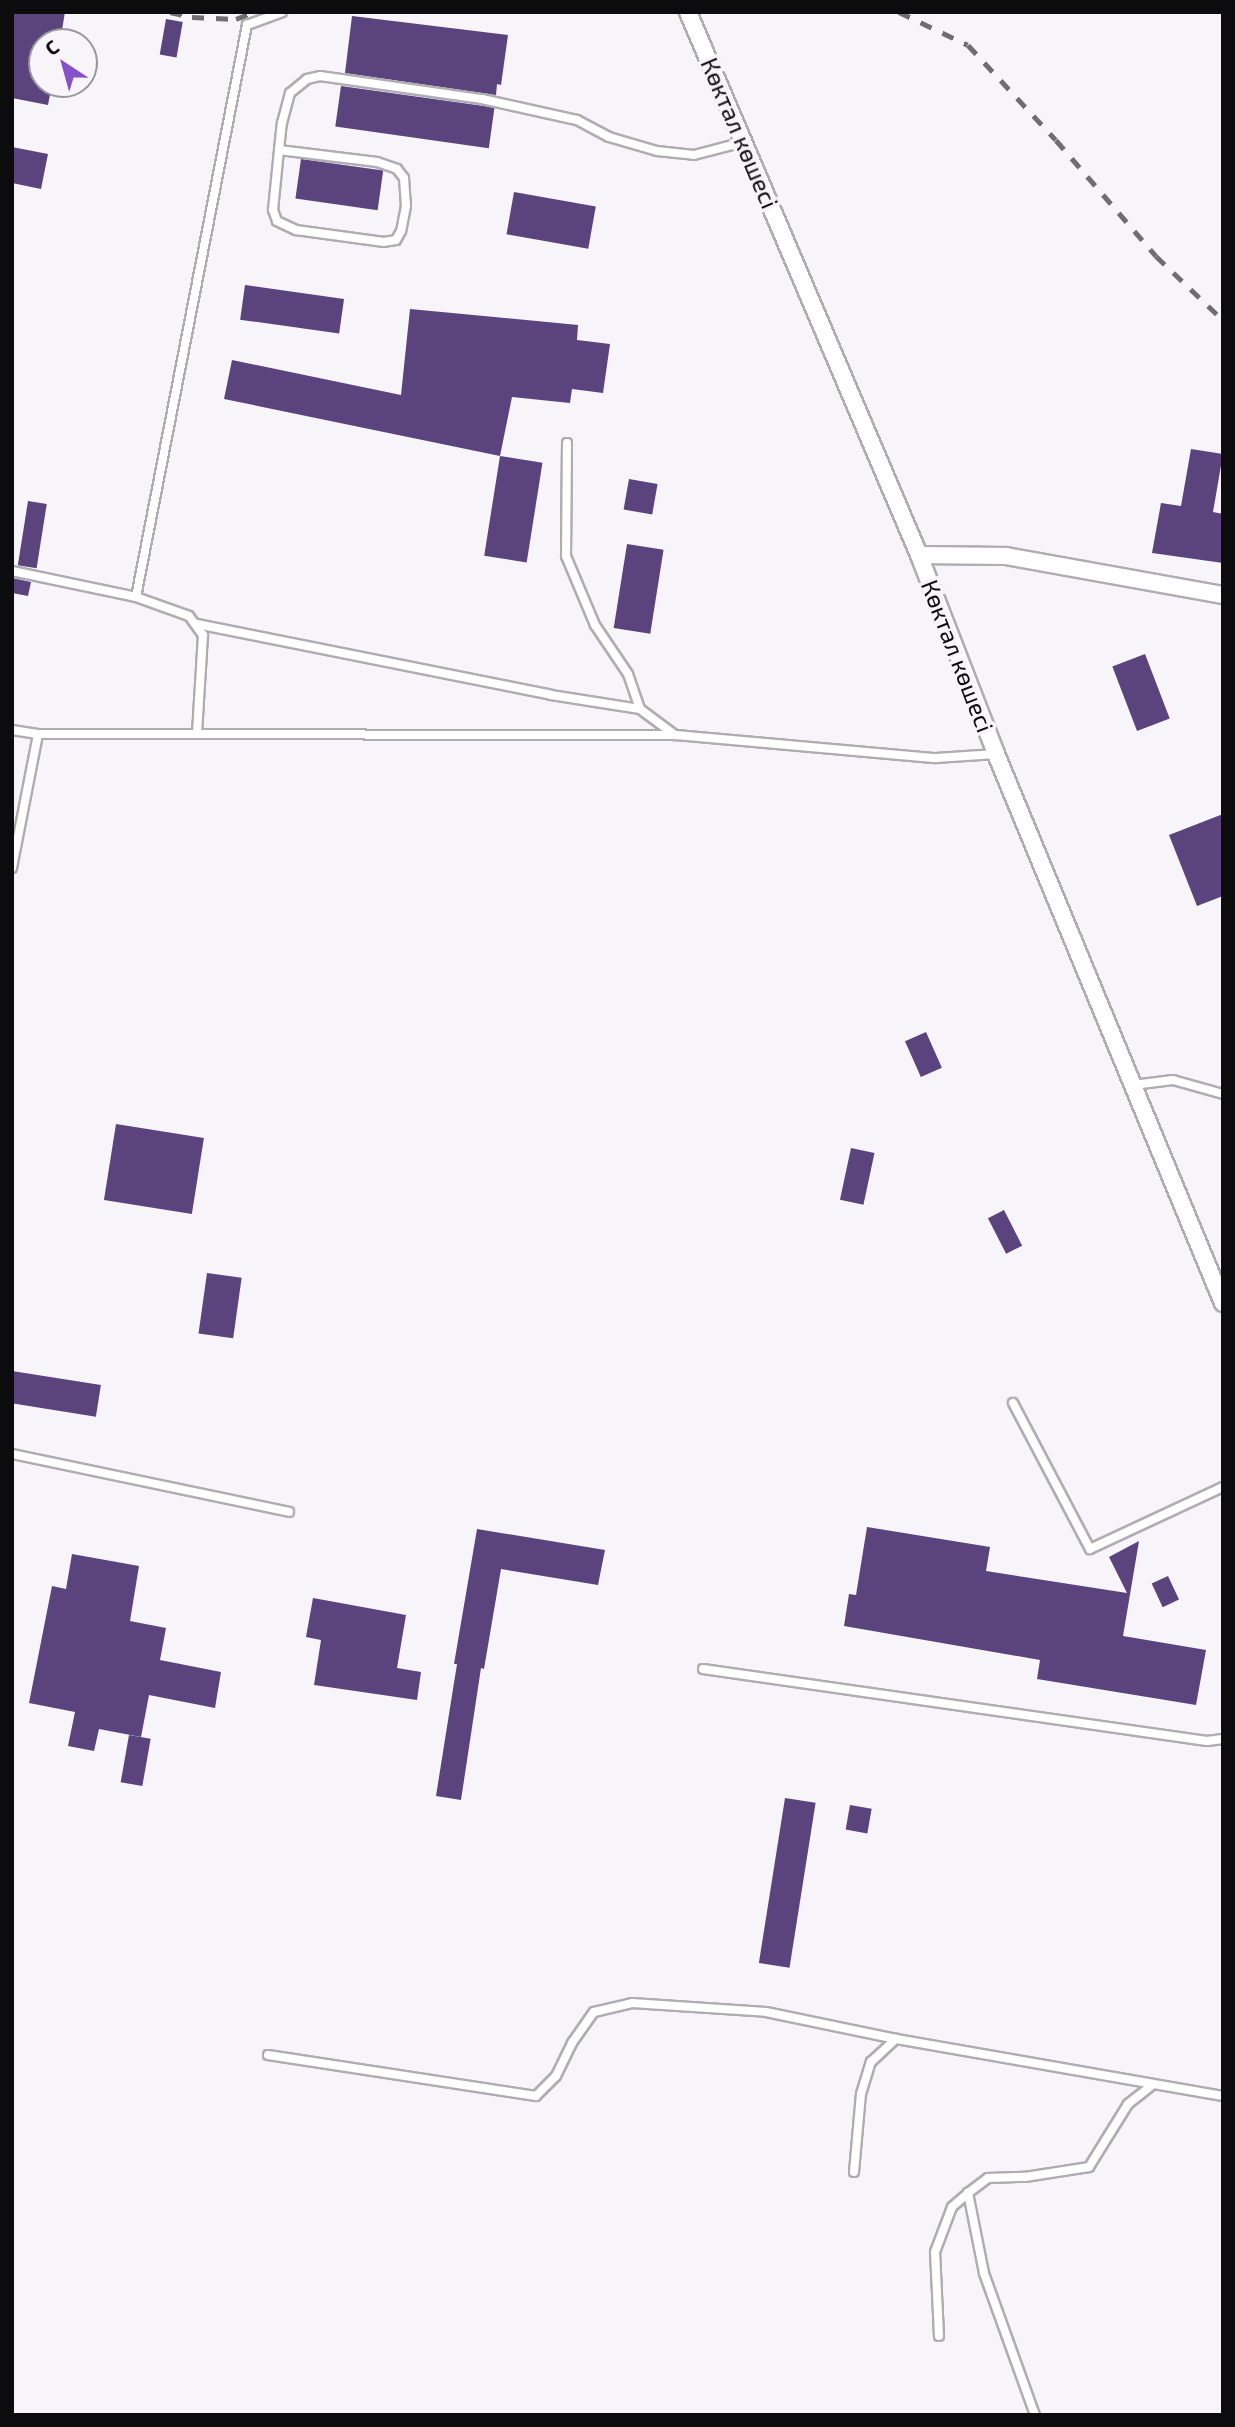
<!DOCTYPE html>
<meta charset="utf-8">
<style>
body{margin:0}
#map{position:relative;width:1235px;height:2427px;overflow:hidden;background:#f7f5fa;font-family:"Exo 2",sans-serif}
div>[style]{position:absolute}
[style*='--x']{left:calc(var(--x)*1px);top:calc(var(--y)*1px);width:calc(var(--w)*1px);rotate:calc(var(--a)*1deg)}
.building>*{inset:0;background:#5b437e;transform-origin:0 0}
.roads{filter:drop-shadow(2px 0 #afadb2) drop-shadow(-2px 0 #afadb2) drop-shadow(0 2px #afadb2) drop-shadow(0 -2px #afadb2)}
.lane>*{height:8px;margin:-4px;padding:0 4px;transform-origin:4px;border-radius:4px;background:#fff}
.street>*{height:16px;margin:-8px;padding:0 8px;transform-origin:8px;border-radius:8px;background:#fff}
.rail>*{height:5px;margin-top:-2.5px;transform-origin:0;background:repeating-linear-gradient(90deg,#6e6d70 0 12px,transparent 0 24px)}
span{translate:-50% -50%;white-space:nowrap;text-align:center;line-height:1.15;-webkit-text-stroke:7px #f7f5fa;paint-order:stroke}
.street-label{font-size:24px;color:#0c0b0d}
.frame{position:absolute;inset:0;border:14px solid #0c0b0d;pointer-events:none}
.north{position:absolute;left:28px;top:28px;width:70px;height:70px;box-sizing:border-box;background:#f7f5fa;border:2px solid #99979b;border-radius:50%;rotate:324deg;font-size:19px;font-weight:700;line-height:28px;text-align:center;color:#0c0b0d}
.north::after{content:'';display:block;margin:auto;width:24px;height:32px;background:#8651c9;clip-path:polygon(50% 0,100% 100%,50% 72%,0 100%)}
</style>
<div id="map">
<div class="building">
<div style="clip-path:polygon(12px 12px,65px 12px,60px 42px,42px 42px,42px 84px,52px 84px,48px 105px,12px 98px)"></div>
<div style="clip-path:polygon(352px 16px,508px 35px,501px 85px,497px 84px,496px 95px,345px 73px)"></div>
<div style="left:166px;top:19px;width:17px;height:36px;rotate:10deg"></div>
<div style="left:341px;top:86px;width:155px;height:41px;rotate:8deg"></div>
<div style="clip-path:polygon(12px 147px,48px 154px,41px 189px,12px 183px)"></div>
<div style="left:301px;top:159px;width:83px;height:40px;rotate:8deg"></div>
<div style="left:514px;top:192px;width:83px;height:43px;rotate:10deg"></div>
<div style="left:245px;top:285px;width:100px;height:35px;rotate:8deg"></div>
<div style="clip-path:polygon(410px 309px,578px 325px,577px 340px,610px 344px,603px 393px,572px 389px,570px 403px,512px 397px,500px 456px,224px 399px,232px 360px,401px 395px)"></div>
<div style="clip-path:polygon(1191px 449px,1223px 454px,1213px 512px,1223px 514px,1223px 563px,1152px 553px,1161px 503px,1181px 506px)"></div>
<div style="left:500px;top:456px;width:43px;height:101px;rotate:9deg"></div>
<div style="left:629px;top:479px;width:29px;height:31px;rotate:10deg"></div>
<div style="left:28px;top:501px;width:19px;height:65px;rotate:9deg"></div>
<div style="left:627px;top:544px;width:37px;height:85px;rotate:9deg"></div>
<div style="clip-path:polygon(12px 578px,31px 582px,28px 596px,12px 593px)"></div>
<div style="left:1145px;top:654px;width:69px;height:35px;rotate:69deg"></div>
<div style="clip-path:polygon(1223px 814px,1223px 896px,1197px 906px,1169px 835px)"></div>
<div style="left:926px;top:1032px;width:39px;height:23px;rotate:66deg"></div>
<div style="left:116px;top:1124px;width:89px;height:77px;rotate:9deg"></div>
<div style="left:851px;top:1148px;width:24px;height:53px;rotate:12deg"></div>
<div style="left:1004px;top:1210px;width:40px;height:18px;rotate:63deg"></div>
<div style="left:207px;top:1273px;width:35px;height:61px;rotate:8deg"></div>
<div style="left:12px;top:1371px;width:90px;height:32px;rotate:9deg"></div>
<div style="clip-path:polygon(867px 1527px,990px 1547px,986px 1571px,1127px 1593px,1109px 1557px,1139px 1541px,1123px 1636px,1206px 1650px,1196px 1705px,1037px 1679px,1040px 1660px,844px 1626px,849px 1594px,856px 1595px)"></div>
<div style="clip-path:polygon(477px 1529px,605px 1550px,598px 1585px,501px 1569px,484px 1669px,481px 1668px,461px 1800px,436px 1796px,457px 1664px,454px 1664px)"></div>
<div style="clip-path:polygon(72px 1554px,139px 1566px,130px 1621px,166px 1628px,160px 1660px,221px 1672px,215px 1708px,149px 1695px,141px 1737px,99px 1729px,94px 1751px,68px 1746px,75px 1712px,29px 1703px,52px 1586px,66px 1589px)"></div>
<div style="left:1168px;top:1576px;width:26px;height:18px;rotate:65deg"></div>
<div style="clip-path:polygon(313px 1598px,406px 1615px,397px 1668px,421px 1672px,417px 1700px,314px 1685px,321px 1640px,306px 1637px)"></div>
<div style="left:129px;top:1735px;width:22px;height:48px;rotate:10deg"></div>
<div style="left:785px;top:1798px;width:31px;height:167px;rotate:9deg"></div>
<div style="left:850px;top:1805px;width:22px;height:25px;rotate:10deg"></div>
</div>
<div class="roads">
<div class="lane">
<div style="--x:279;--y:150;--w:99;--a:7"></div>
<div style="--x:377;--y:162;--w:21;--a:19"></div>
<div style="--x:397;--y:169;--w:11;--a:52"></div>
<div style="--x:404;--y:178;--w:28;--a:86"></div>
<div style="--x:406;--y:206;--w:25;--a:101"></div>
<div style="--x:401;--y:231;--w:10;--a:119"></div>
<div style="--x:396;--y:240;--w:12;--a:171"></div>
<div style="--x:384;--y:242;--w:89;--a:-172.2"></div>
<div style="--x:296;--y:230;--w:21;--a:-155"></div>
<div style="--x:277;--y:221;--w:12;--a:-110"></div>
<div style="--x:273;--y:210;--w:60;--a:-84.3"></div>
<div style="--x:279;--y:150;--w:27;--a:-84"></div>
<div style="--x:282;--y:123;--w:31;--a:-75"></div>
<div style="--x:290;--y:93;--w:22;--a:-39"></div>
<div style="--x:307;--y:79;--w:13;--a:-13"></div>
<div style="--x:320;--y:76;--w:164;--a:8.1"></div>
<div style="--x:482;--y:99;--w:97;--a:12.5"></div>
<div style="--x:577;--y:120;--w:36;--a:28"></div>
<div style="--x:609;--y:137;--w:50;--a:16.3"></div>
<div style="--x:657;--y:151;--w:37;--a:6"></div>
<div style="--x:694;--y:155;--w:52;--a:-14.6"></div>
<div style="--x:567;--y:443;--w:113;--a:90.5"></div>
<div style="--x:566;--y:556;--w:75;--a:67.2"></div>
<div style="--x:595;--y:625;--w:59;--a:56"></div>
<div style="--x:628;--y:674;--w:37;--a:71"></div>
<div style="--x:12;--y:571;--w:127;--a:11.8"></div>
<div style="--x:136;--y:597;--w:56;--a:19.7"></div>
<div style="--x:189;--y:616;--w:24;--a:54"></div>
<div style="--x:203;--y:635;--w:99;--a:93.5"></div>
<div style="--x:136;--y:597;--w:583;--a:-79.02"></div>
<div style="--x:247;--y:25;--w:37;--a:-20"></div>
<div style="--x:197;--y:624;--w:361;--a:11.3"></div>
<div style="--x:551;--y:695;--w:90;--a:8.9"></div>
<div style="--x:640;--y:709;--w:44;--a:36.6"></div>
<div style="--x:12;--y:730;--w:26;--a:9"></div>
<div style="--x:12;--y:868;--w:136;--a:-79"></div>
<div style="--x:38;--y:734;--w:638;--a:0.09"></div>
<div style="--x:676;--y:735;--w:261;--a:5.1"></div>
<div style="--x:936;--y:758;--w:60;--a:-3.8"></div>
<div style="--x:1133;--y:1085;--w:40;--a:-7.1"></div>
<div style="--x:1173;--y:1080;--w:52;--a:15.6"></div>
<div style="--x:1013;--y:1403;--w:165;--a:62.2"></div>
<div style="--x:1090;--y:1549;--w:147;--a:-25"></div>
<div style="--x:12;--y:1454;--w:283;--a:11.8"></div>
<div style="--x:703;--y:1669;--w:509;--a:8.13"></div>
<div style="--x:1207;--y:1741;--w:16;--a:-7"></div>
<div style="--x:268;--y:2055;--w:271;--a:8.7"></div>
<div style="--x:536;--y:2096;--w:28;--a:-45"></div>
<div style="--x:556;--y:2076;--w:37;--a:-64"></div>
<div style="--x:572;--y:2043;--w:38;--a:-55"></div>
<div style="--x:594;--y:2012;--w:39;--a:-13"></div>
<div style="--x:632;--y:2003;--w:134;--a:3.8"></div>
<div style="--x:766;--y:2012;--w:133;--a:11.7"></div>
<div style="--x:896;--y:2039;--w:332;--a:9.9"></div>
<div style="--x:854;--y:2172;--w:78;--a:-84.9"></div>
<div style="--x:861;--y:2094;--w:34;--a:-73"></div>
<div style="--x:871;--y:2062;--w:34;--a:-43"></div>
<div style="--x:939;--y:2336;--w:84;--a:-92.7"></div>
<div style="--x:935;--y:2252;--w:48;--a:-69.3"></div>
<div style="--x:952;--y:2207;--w:21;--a:-41"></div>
<div style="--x:1035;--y:2415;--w:151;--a:-109.8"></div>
<div style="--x:984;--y:2273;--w:82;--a:-101.3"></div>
<div style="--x:968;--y:2193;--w:25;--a:-37"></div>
<div style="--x:988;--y:2178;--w:37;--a:-2"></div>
<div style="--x:1025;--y:2177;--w:65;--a:-8.9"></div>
<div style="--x:1089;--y:2167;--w:74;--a:-58.2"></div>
<div style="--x:1128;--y:2104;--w:31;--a:-38"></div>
</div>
<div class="street">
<div style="--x:688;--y:12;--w:590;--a:66.95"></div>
<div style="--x:919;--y:555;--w:213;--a:68.8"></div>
<div style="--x:996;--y:754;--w:594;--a:67.54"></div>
<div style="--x:919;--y:555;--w:87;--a:0.7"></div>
<div style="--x:1006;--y:556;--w:220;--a:10.2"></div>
</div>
</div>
<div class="rail">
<div style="--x:170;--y:12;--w:23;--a:13"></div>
<div style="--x:192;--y:17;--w:44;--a:2.6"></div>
<div style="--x:236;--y:19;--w:18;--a:-22"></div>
<div style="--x:899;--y:12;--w:76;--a:25.6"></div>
<div style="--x:968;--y:45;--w:129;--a:47.2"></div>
<div style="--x:1056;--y:140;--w:153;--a:49.2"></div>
<div style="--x:1156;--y:256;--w:93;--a:43.7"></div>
</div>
<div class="street-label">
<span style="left:740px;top:133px;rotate:67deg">Көктал көшесі</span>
<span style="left:958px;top:656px;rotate:69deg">Көктал көшесі</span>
</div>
<div class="frame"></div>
<div class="north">С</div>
</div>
